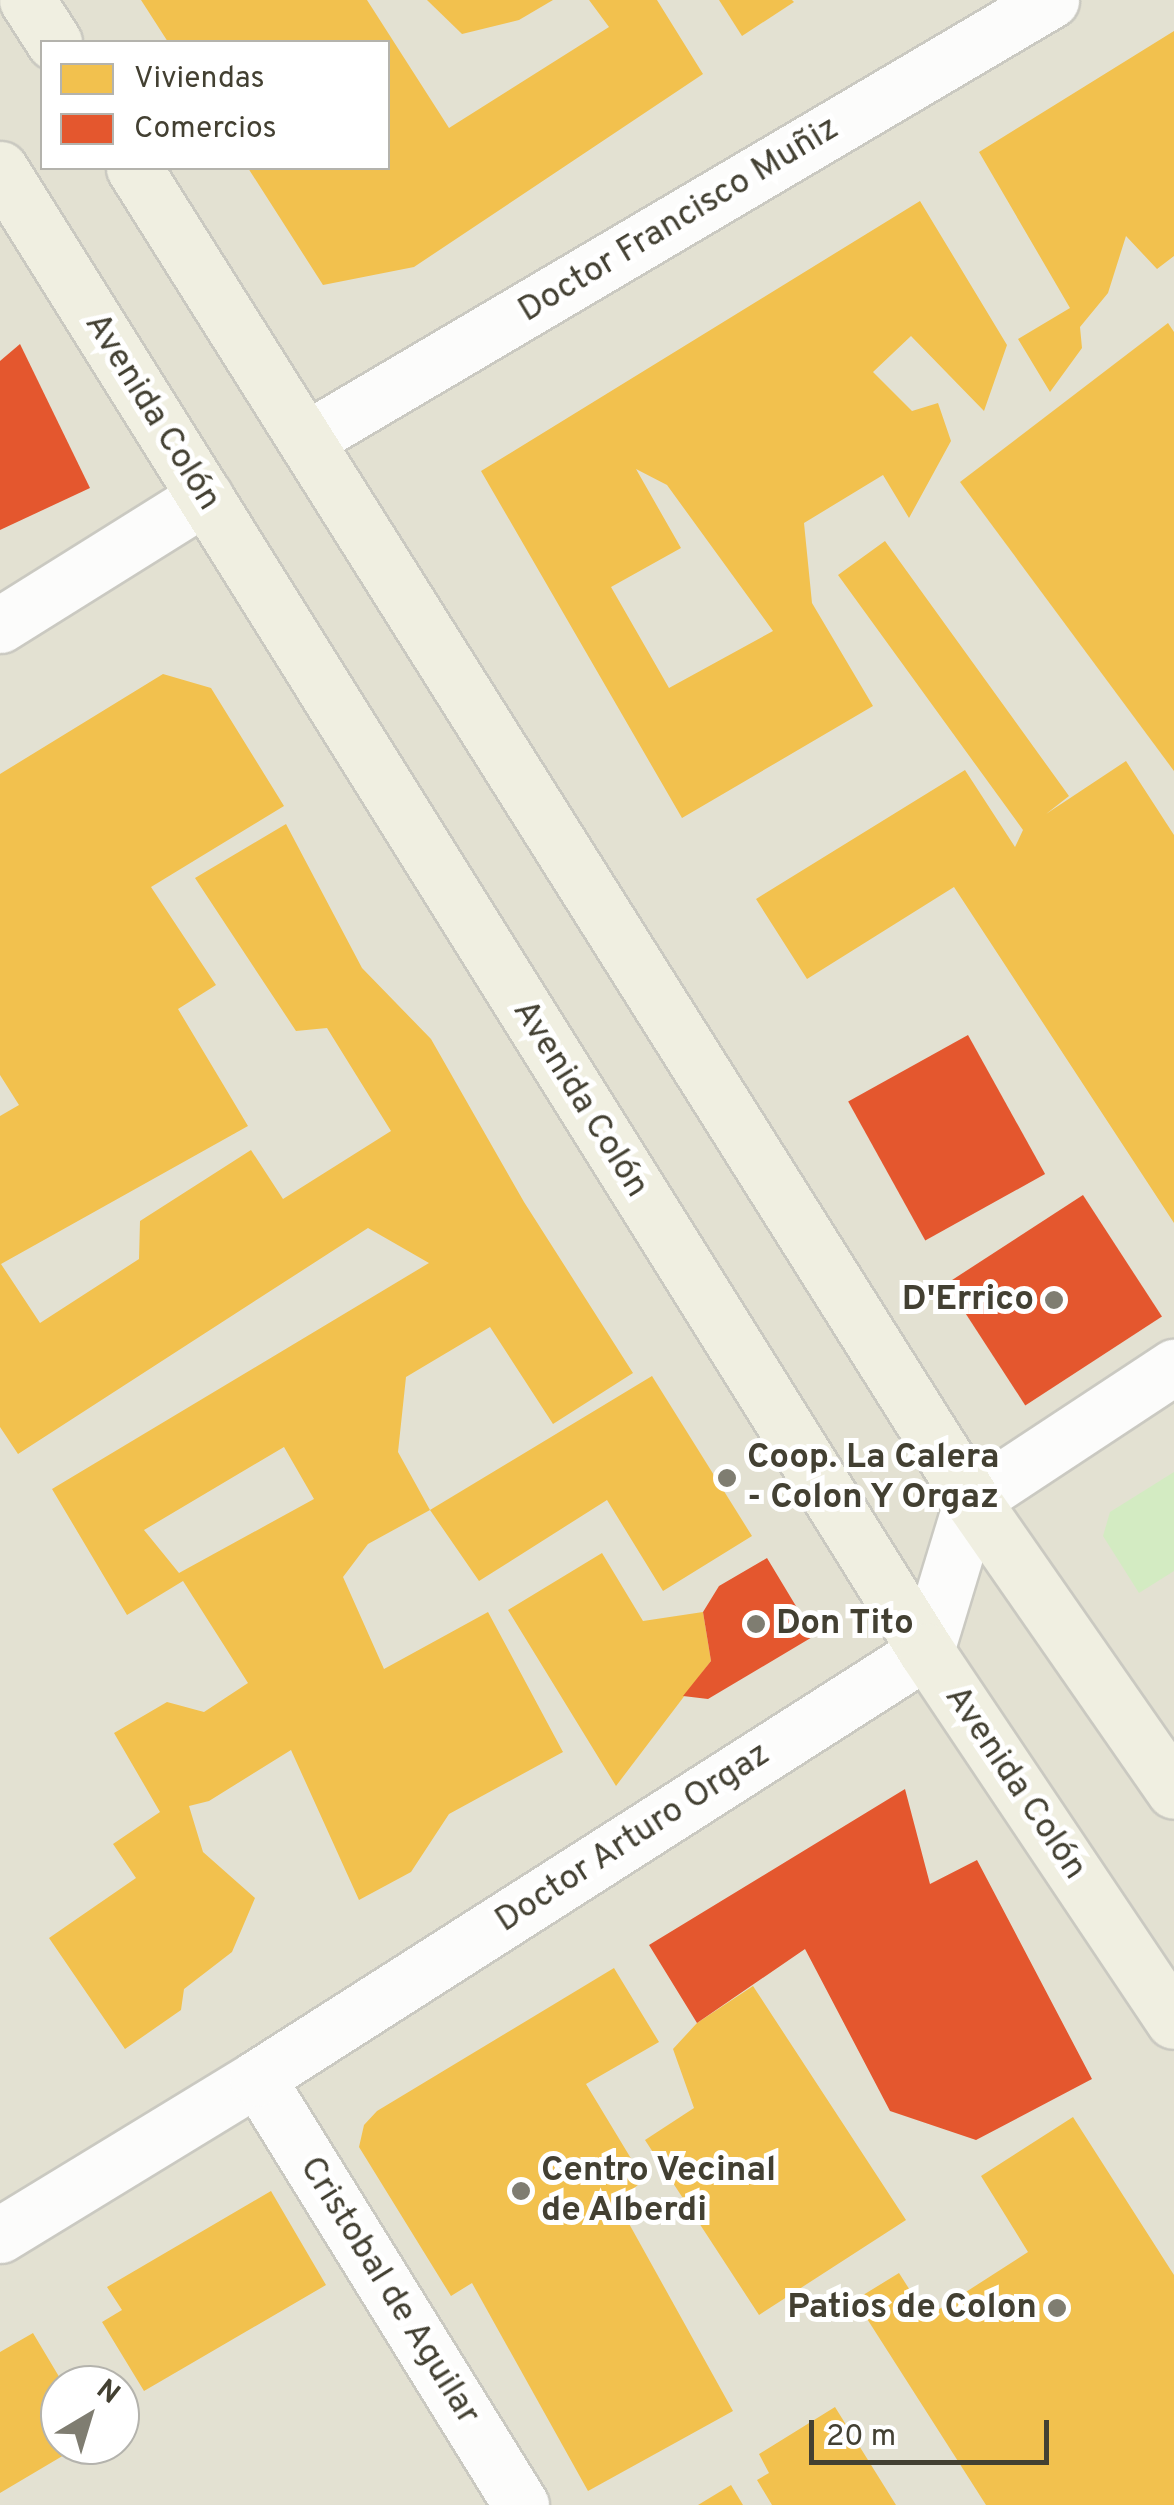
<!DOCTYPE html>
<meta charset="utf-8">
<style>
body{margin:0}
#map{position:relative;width:1174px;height:2505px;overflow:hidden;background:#eeede5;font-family:Overpass,sans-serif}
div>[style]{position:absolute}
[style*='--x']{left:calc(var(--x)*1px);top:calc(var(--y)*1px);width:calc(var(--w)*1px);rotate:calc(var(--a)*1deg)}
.residential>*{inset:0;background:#e3e1d2}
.green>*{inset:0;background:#d3ebc2}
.homes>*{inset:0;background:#f2c14e}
.shops>*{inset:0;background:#e4572e;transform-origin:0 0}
.roads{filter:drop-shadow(2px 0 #cac9c1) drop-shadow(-2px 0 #cac9c1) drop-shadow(0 2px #cac9c1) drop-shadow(0 -2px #cac9c1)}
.street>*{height:55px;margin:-27.5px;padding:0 27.5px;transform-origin:27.5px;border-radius:27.5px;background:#fcfcfb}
.primary>*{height:55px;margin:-27.5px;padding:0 27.5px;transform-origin:27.5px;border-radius:27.5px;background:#f0efe1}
.dots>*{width:28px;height:28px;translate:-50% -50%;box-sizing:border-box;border:5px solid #fff;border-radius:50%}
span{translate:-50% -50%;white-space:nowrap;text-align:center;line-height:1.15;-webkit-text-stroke:10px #fff;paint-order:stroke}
.street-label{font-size:35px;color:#434032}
.poi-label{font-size:35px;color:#434032;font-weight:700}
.right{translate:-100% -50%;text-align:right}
.left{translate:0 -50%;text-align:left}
.legend{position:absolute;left:40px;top:40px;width:350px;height:130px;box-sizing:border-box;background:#fff;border:2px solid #b4b3ad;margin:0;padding:12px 18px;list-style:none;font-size:30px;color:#434032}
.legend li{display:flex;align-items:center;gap:20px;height:50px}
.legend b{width:50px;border:2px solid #b4b3ad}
.north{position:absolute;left:40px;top:2365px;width:100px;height:100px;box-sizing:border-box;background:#fff;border:2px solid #b4b3ad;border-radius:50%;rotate:38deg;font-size:28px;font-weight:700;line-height:40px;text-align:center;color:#434032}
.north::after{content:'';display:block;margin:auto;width:35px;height:45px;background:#7f7d71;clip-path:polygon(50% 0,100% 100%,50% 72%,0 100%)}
.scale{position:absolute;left:809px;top:2420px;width:240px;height:45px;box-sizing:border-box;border:5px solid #434032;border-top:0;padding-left:12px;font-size:30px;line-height:35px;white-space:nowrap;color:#434032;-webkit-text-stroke:8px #fff;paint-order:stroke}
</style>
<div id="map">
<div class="residential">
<div style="clip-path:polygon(evenodd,0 0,1174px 0,1174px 2505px,0 2505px,0 0,42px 42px,388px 42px,388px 168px,42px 168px,42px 42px,0 0,60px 2385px,120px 2385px,120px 2445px,60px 2445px,60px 2385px)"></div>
</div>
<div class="green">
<div style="clip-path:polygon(1174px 1472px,1174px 1571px,1139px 1593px,1103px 1536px,1110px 1512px)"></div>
</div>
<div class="homes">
<div style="clip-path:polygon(141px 0,367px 0,449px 128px,609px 27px,589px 0,657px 0,703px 74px,414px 267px,323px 285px,248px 168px,388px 168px,388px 42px,168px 42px)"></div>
<div style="clip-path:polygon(427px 0,553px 0,519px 20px,462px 34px)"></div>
<div style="clip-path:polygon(719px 0,792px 0,794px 2px,742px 36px)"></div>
<div style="clip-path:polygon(1174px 31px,1174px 256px,1157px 269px,1126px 236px,1108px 293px,1080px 327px,1082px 348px,1050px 392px,1018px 339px,1070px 308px,979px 152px)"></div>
<div style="clip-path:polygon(evenodd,920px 201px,1007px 345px,984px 411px,911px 336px,873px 372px,912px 411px,938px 403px,951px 441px,909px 518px,883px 475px,804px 523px,812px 603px,873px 706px,682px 818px,481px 471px,920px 201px,636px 469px,667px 485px,773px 631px,669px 688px,611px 587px,681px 548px,636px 469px)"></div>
<div style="clip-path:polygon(1168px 323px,1174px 332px,1174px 771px,960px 482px)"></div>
<div style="clip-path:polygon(885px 541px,1069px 796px,1046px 814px,1126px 761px,1174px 835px,1174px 1223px,954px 887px,807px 979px,756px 899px,965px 770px,1015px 847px,1023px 830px,838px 575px)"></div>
<div style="clip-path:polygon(evenodd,163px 674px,211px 688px,284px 806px,151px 887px,216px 985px,178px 1009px,248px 1126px,1px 1264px,40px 1323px,139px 1259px,140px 1221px,251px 1150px,283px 1199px,391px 1131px,327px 1028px,296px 1031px,195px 878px,286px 824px,362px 968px,431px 1039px,524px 1202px,633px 1373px,553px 1424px,490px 1327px,406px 1377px,398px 1452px,430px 1510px,652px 1376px,752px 1536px,663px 1591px,607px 1500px,479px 1581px,430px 1510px,368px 1544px,343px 1577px,384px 1669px,488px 1612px,563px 1752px,449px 1814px,411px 1872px,359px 1900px,291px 1750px,209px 1801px,189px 1806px,203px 1852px,255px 1898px,232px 1952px,184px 1989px,181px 2010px,125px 2049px,49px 1938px,136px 1878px,113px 1844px,160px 1812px,114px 1733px,167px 1702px,204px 1712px,248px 1683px,183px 1581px,127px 1615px,52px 1489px,429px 1263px,368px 1228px,18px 1454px,0 1427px,0 1116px,19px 1105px,0 1075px,0 774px,163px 674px,284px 1447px,314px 1499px,179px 1573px,144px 1530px,284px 1447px)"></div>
<div style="clip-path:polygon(602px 1553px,643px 1621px,703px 1612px,711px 1661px,616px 1786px,508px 1610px)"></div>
<div style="clip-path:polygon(614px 1968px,659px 2042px,586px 2084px,644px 2180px,617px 2202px,733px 2411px,588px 2491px,472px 2283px,451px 2296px,359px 2147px,364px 2125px,377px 2111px)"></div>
<div style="clip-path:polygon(753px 1986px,906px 2220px,759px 2315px,645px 2140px,694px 2108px,673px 2049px,697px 2023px)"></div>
<div style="clip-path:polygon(1073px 2117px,1174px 2275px,1174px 2505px,986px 2505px,855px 2300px,899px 2273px,927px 2317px,1028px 2252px,981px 2176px)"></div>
<div style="clip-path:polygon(271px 2191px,326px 2285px,144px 2391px,102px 2322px,122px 2310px,107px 2287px)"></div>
<div style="clip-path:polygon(33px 2333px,64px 2385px,60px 2385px,60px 2445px,81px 2445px,0 2493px,0 2352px)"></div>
<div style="clip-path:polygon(835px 2407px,896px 2505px,772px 2505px,757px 2480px,769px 2473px,759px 2454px)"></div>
<div style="clip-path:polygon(731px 2485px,743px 2505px,698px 2505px)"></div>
</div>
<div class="shops">
<div style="clip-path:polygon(20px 344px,90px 488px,0 530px,0 361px)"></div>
<div style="left:968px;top:1035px;width:159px;height:137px;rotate:61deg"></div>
<div style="left:1083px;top:1195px;width:145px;height:163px;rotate:57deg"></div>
<div style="clip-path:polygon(767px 1558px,814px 1636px,708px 1699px,683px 1696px,711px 1661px,703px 1612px,719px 1586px)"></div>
<div style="clip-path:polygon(905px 1789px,930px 1884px,977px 1860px,1092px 2079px,976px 2140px,890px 2111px,805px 1949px,697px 2023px,649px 1945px)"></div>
</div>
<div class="roads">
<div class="street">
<div style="--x:307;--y:439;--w:864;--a:-30.54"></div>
<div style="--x:0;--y:625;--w:242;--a:-32"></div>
<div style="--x:257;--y:2078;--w:502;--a:58.27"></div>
<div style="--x:0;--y:2235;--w:301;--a:-31.4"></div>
<div style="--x:257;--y:2078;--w:794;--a:-32.55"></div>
<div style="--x:926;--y:1651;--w:158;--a:-73.1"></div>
<div style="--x:972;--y:1500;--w:242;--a:-33.4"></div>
</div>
<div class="primary">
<div style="--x:27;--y:0;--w:50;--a:57.3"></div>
<div style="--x:134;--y:168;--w:1574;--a:57.82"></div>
<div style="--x:972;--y:1500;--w:354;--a:55.2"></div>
<div style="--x:0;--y:169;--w:1748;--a:58"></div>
<div style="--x:926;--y:1651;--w:445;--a:56.2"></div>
</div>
</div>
<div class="dots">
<div style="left:1054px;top:1300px;background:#7f7d71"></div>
<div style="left:727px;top:1478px;background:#7f7d71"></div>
<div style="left:756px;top:1624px;background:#7f7d71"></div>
<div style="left:521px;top:2191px;background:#7f7d71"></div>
<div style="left:1057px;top:2308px;background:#7f7d71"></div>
</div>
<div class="street-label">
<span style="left:679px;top:220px;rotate:-31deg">Doctor Francisco Muñiz</span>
<span style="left:152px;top:412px;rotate:58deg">Avenida Colón</span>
<span style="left:580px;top:1099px;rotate:58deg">Avenida Colón</span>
<span style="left:1015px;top:1783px;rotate:56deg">Avenida Colón</span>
<span style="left:633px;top:1838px;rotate:-33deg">Doctor Arturo Orgaz</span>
<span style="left:389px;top:2291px;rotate:58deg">Cristobal de Aguilar</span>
</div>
<div class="poi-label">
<span class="right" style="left:1034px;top:1300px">D'Errico</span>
<span class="left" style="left:747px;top:1478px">Coop. La Calera<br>- Colon Y Orgaz</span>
<span class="left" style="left:776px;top:1624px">Don Tito</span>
<span class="left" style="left:541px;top:2191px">Centro Vecinal<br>de Alberdi</span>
<span class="right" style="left:1037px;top:2308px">Patios de Colon</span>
</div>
<ul class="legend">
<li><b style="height:28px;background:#f2c14e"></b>Viviendas</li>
<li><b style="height:28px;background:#e4572e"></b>Comercios</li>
</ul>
<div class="north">N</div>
<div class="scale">20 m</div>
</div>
